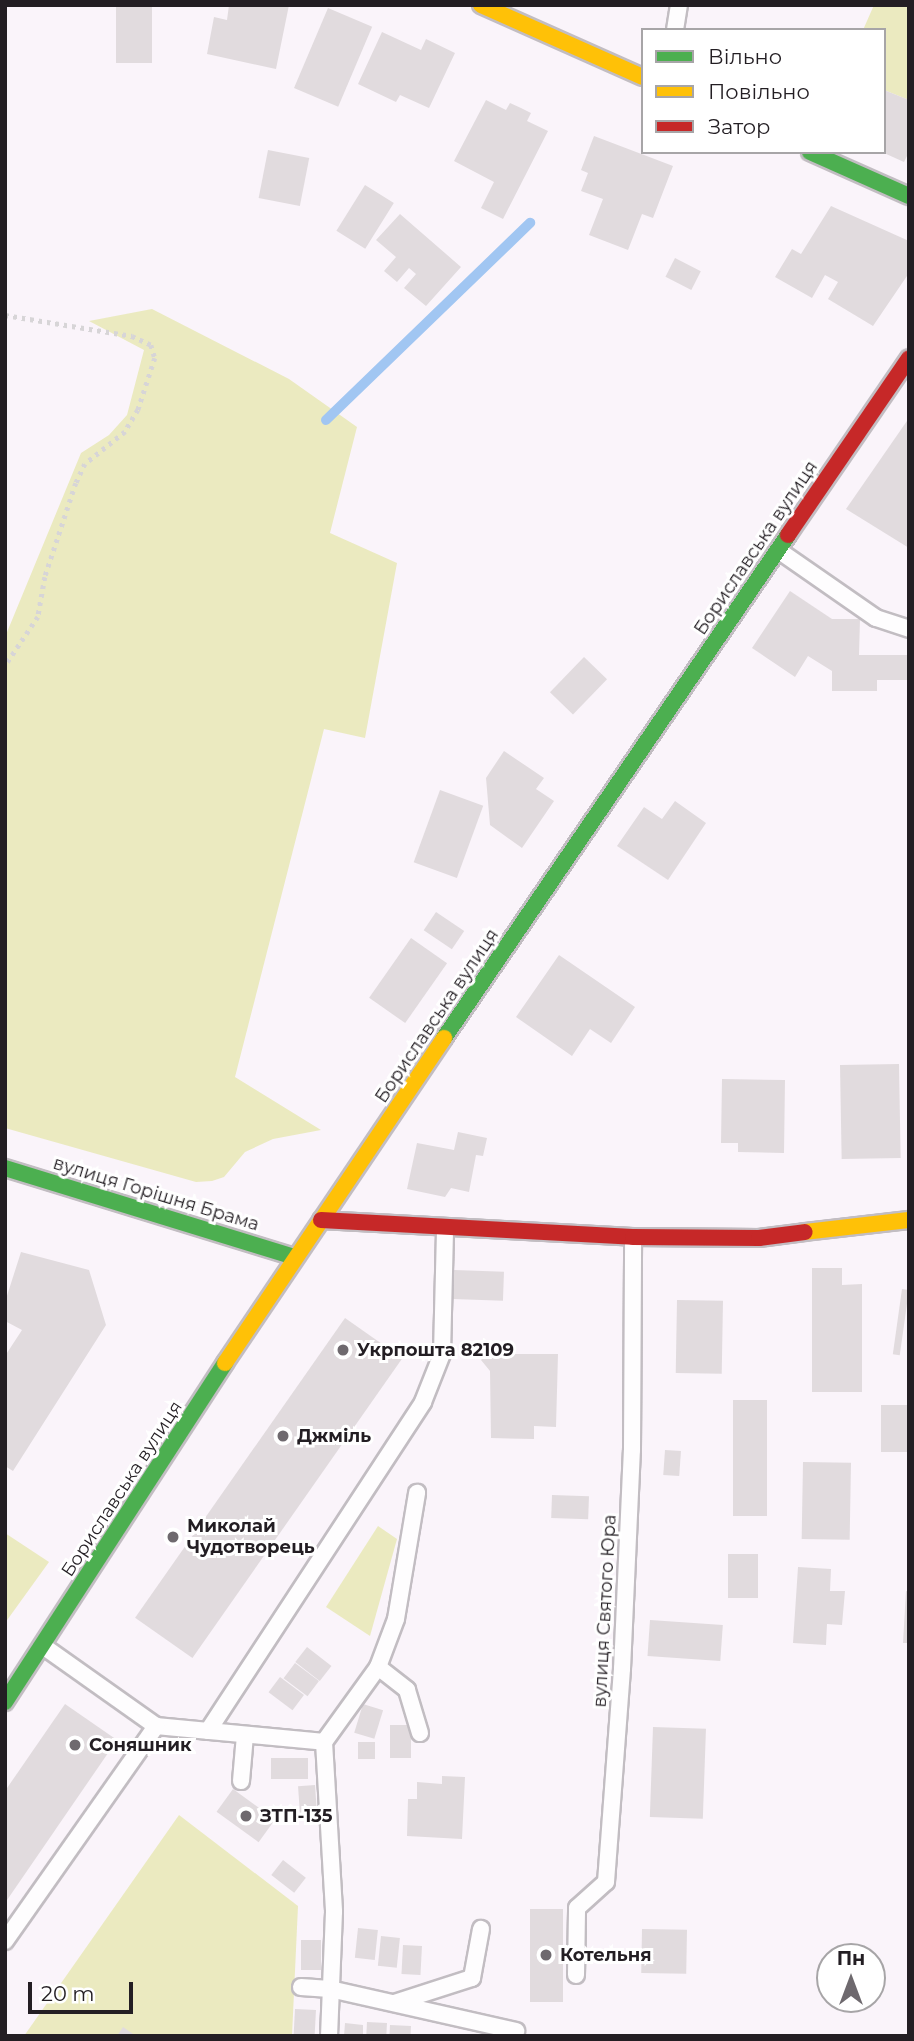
<!DOCTYPE html>
<meta charset="utf-8">
<style>
body{margin:0}
#map{position:relative;width:914px;height:2041px;overflow:hidden;background:#faf4fa;font-family:Montserrat,sans-serif}
div>[style]{position:absolute}
[style*='--x']{left:calc(var(--x)*1px);top:calc(var(--y)*1px);width:calc(var(--w)*1px);rotate:calc(var(--a)*1deg)}
.green>*{inset:0;background:#ebeac0}
.stream>*{height:10px;margin:-5px;padding:0 5px;transform-origin:5px;border-radius:5px;background:#a1c6f2}
.building>*{inset:0;background:#e1dbde;transform-origin:0 0}
.path>*{height:4.5px;margin-top:-2.25px;transform-origin:0;background:repeating-linear-gradient(90deg,#d7d5d7 0 3.5px,transparent 0 8.5px)}
.roads{filter:drop-shadow(2px 0 #c2bdc2) drop-shadow(-2px 0 #c2bdc2) drop-shadow(0 2px #c2bdc2) drop-shadow(0 -2px #c2bdc2)}
.lane>*{height:16px;margin:-8px;padding:0 8px;transform-origin:8px;border-radius:8px;background:#fefdfe}
.fast>*{height:16px;margin:-8px;padding:0 8px;transform-origin:8px;border-radius:8px;background:#4caf50}
.slow>*{height:16px;margin:-8px;padding:0 8px;transform-origin:8px;border-radius:8px;background:#ffc107}
.jam>*{height:16px;margin:-8px;padding:0 8px;transform-origin:8px;border-radius:8px;background:#c62828}
.dots>*{width:19px;height:19px;translate:-50% -50%;box-sizing:border-box;border:4px solid #fff;border-radius:50%}
span{translate:-50% -50%;white-space:nowrap;text-align:center;line-height:1.15;-webkit-text-stroke:6px #fff;paint-order:stroke}
.street-label{font-size:18px;color:#231e23}
.poi-label{font-size:18px;color:#231e23;font-weight:700}
.left{translate:0 -50%;text-align:left}
.frame{position:absolute;inset:0;border:7px solid #231e23;pointer-events:none}
.legend{position:absolute;left:641px;top:28px;width:245px;height:126px;box-sizing:border-box;background:#fff;border:2px solid #a7a5a7;margin:0;padding:9px 12px;list-style:none;font-size:21px;color:#231e23}
.legend li{display:flex;align-items:center;gap:14px;height:35px}
.legend b{width:35px;border:2px solid #a7a5a7}
.north{position:absolute;left:816px;top:1943px;width:70px;height:70px;box-sizing:border-box;background:#fff;border:2px solid #a7a5a7;border-radius:50%;rotate:0deg;font-size:19px;font-weight:700;line-height:28px;text-align:center;color:#231e23}
.north::after{content:'';display:block;margin:auto;width:24px;height:32px;background:#6e696e;clip-path:polygon(50% 0,100% 100%,50% 72%,0 100%)}
.scale{position:absolute;left:28px;top:1982px;width:105px;height:32px;box-sizing:border-box;border:4px solid #231e23;border-top:0;padding-left:9px;font-size:21px;line-height:24px;white-space:nowrap;color:#231e23;-webkit-text-stroke:5px #fff;paint-order:stroke}
</style>
<div id="map">
<div class="green">
<div style="clip-path:polygon(874px 5px,909px 5px,909px 100px,884px 90px,884px 30px,863px 30px)"></div>
<div style="clip-path:polygon(152px 309px,289px 379px,357px 427px,330px 533px,397px 563px,365px 738px,324px 729px,235px 1077px,321px 1130px,273px 1139px,245px 1152px,224px 1177px,212px 1181px,196px 1182px,5px 1128px,5px 637px,81px 453px,109px 435px,127px 415px,144px 350px,89px 321px)"></div>
<div style="clip-path:polygon(378px 1526px,397px 1539px,370px 1636px,326px 1607px)"></div>
<div style="clip-path:polygon(5px 1533px,49px 1562px,5px 1623px)"></div>
<div style="clip-path:polygon(179px 1815px,298px 1906px,292px 2036px,24px 2036px)"></div>
</div>
<div class="stream">
<div style="--x:326;--y:420;--w:284;--a:-44"></div>
</div>
<div class="building">
<div style="left:116px;top:5px;width:36px;height:58px"></div>
<div style="clip-path:polygon(229px 5px,289px 5px,276px 69px,207px 54px,214px 17px,227px 20px)"></div>
<div style="left:328px;top:8px;width:48px;height:87px;rotate:23deg"></div>
<div style="clip-path:polygon(382px 32px,421px 50px,426px 39px,455px 53px,429px 108px,400px 95px,396px 102px,358px 84px)"></div>
<div style="clip-path:polygon(884px 90px,909px 100px,909px 152px,904px 162px,884px 153px)"></div>
<div style="clip-path:polygon(486px 100px,506px 110px,510px 103px,521px 108px,531px 113px,527px 121px,548px 131px,503px 219px,481px 208px,494px 182px,454px 161px)"></div>
<div style="clip-path:polygon(594px 136px,673px 166px,653px 218px,642px 214px,628px 250px,589px 235px,603px 199px,581px 191px,588px 173px,581px 170px)"></div>
<div style="left:268px;top:150px;width:42px;height:49px;rotate:11deg"></div>
<div style="left:365px;top:185px;width:34px;height:54px;rotate:32deg"></div>
<div style="clip-path:polygon(831px 206px,909px 241px,909px 273px,873px 326px,828px 299px,838px 282px,825px 275px,812px 298px,775px 277px,792px 249px,801px 254px)"></div>
<div style="clip-path:polygon(400px 214px,461px 267px,426px 306px,404px 288px,416px 274px,409px 268px,397px 282px,384px 271px,396px 257px,376px 240px)"></div>
<div style="left:675px;top:258px;width:29px;height:21px;rotate:27deg"></div>
<div style="clip-path:polygon(909px 418px,909px 548px,846px 509px)"></div>
<div style="clip-path:polygon(790px 591px,832px 619px,860px 619px,859px 655px,909px 655px,909px 680px,877px 680px,877px 691px,832px 691px,832px 671px,808px 656px,795px 677px,752px 648px)"></div>
<div style="left:584px;top:657px;width:32px;height:49px;rotate:44deg"></div>
<div style="clip-path:polygon(504px 751px,544px 778px,536px 789px,554px 801px,522px 848px,490px 825px,486px 778px)"></div>
<div style="left:440px;top:790px;width:46px;height:77px;rotate:20deg"></div>
<div style="clip-path:polygon(675px 801px,706px 823px,668px 880px,617px 846px,644px 807px,662px 819px)"></div>
<div style="left:436px;top:912px;width:34px;height:22px;rotate:34deg"></div>
<div style="left:411px;top:938px;width:44px;height:73px;rotate:35deg"></div>
<div style="clip-path:polygon(559px 955px,635px 1007px,611px 1043px,590px 1029px,572px 1056px,516px 1017px)"></div>
<div style="left:899px;top:1064px;width:94px;height:59px;rotate:89deg"></div>
<div style="clip-path:polygon(722px 1079px,785px 1080px,784px 1153px,738px 1152px,738px 1143px,721px 1143px)"></div>
<div style="clip-path:polygon(458px 1132px,487px 1138px,483px 1156px,476px 1155px,469px 1192px,451px 1188px,445px 1197px,407px 1189px,417px 1143px,454px 1150px)"></div>
<div style="clip-path:polygon(21px 1252px,89px 1270px,106px 1325px,13px 1471px,5px 1466px,5px 1356px,22px 1330px,5px 1321px,5px 1302px)"></div>
<div style="clip-path:polygon(812px 1268px,842px 1268px,842px 1285px,862px 1284px,862px 1392px,812px 1392px)"></div>
<div style="left:454px;top:1270px;width:50px;height:29px;rotate:2deg"></div>
<div style="left:902px;top:1289px;width:7px;height:66px;rotate:8deg"></div>
<div style="left:677px;top:1300px;width:46px;height:73px;rotate:1deg"></div>
<div style="left:345px;top:1318px;width:70px;height:366px;rotate:35deg"></div>
<div style="clip-path:polygon(498px 1344px,506px 1354px,558px 1354px,556px 1427px,534px 1426px,534px 1439px,491px 1438px,490px 1371px,481px 1360px)"></div>
<div style="left:733px;top:1400px;width:34px;height:116px"></div>
<div style="left:909px;top:1405px;width:47px;height:28px;rotate:90deg"></div>
<div style="left:665px;top:1450px;width:16px;height:25px;rotate:4deg"></div>
<div style="left:803px;top:1462px;width:48px;height:77px;rotate:1deg"></div>
<div style="left:552px;top:1495px;width:37px;height:23px;rotate:2deg"></div>
<div style="left:728px;top:1554px;width:30px;height:44px"></div>
<div style="clip-path:polygon(798px 1567px,831px 1569px,830px 1591px,845px 1591px,842px 1625px,827px 1624px,826px 1645px,793px 1643px)"></div>
<div style="clip-path:polygon(906px 1591px,909px 1592px,909px 1643px,903px 1643px)"></div>
<div style="left:650px;top:1620px;width:73px;height:36px;rotate:4deg"></div>
<div style="left:307px;top:1647px;width:31px;height:19px;rotate:38deg"></div>
<div style="left:295px;top:1663px;width:30px;height:19px;rotate:37deg"></div>
<div style="left:280px;top:1677px;width:30px;height:19px;rotate:37deg"></div>
<div style="clip-path:polygon(65px 1704px,117px 1740px,5px 1903px,5px 1791px)"></div>
<div style="left:363px;top:1704px;width:21px;height:30px;rotate:17deg"></div>
<div style="left:390px;top:1725px;width:21px;height:33px"></div>
<div style="left:653px;top:1727px;width:53px;height:90px;rotate:2deg"></div>
<div style="left:358px;top:1742px;width:17px;height:17px"></div>
<div style="left:271px;top:1758px;width:37px;height:21px"></div>
<div style="clip-path:polygon(442px 1776px,465px 1777px,462px 1839px,407px 1836px,408px 1799px,417px 1799px,417px 1782px,442px 1784px)"></div>
<div style="left:315px;top:1785px;width:27px;height:17px;rotate:86deg"></div>
<div style="left:233px;top:1789px;width:52px;height:28px;rotate:36deg"></div>
<div style="left:283px;top:1860px;width:29px;height:19px;rotate:38deg"></div>
<div style="left:530px;top:1909px;width:33px;height:93px"></div>
<div style="left:358px;top:1928px;width:20px;height:30px;rotate:6deg"></div>
<div style="left:642px;top:1929px;width:45px;height:44px;rotate:1deg"></div>
<div style="left:381px;top:1936px;width:19px;height:30px;rotate:6deg"></div>
<div style="left:301px;top:1940px;width:20px;height:30px"></div>
<div style="left:403px;top:1945px;width:19px;height:29px;rotate:3deg"></div>
<div style="left:295px;top:2009px;width:21px;height:27px;rotate:3deg"></div>
<div style="left:367px;top:2022px;width:20px;height:14px;rotate:3deg"></div>
<div style="clip-path:polygon(345px 2023px,363px 2025px,363px 2036px,344px 2036px)"></div>
<div style="left:390px;top:2025px;width:21px;height:11px;rotate:3deg"></div>
<div style="clip-path:polygon(123px 2027px,136px 2036px,117px 2036px)"></div>
</div>
<div class="path">
<div style="--x:5;--y:315;--w:129;--a:9.4"></div>
<div style="--x:132;--y:336;--w:21;--a:25"></div>
<div style="--x:151;--y:345;--w:14;--a:73"></div>
<div style="--x:155;--y:358;--w:55;--a:108.1"></div>
<div style="--x:138;--y:410;--w:26;--a:121"></div>
<div style="--x:125;--y:432;--w:51;--a:141.3"></div>
<div style="--x:85;--y:464;--w:21;--a:115"></div>
<div style="--x:76;--y:483;--w:99;--a:108.3"></div>
<div style="--x:45;--y:577;--w:41;--a:99.9"></div>
<div style="--x:38;--y:617;--w:59;--a:124"></div>
</div>
<div class="roads">
<div class="lane">
<div style="--x:675;--y:30;--w:25;--a:-81"></div>
<div style="--x:778;--y:550;--w:119;--a:34.8"></div>
<div style="--x:876;--y:618;--w:35;--a:18"></div>
<div style="--x:43;--y:1646;--w:138;--a:35.3"></div>
<div style="--x:156;--y:1726;--w:169;--a:5.4"></div>
<div style="--x:324;--y:1742;--w:170;--a:86.6"></div>
<div style="--x:334;--y:1912;--w:124;--a:92.3"></div>
<div style="--x:378;--y:1667;--w:37;--a:38"></div>
<div style="--x:407;--y:1690;--w:45;--a:73.2"></div>
<div style="--x:208;--y:1731;--w:393;--a:-56.8"></div>
<div style="--x:423;--y:1402;--w:52;--a:-68.4"></div>
<div style="--x:442;--y:1354;--w:127;--a:-88.6"></div>
<div style="--x:324;--y:1742;--w:92;--a:-54.2"></div>
<div style="--x:378;--y:1667;--w:51;--a:-69.4"></div>
<div style="--x:396;--y:1619;--w:128;--a:-80.5"></div>
<div style="--x:241;--y:1781;--w:46;--a:-85"></div>
<div style="--x:5;--y:1941;--w:263;--a:-54.9"></div>
<div style="--x:576;--y:1975;--w:67;--a:-89.1"></div>
<div style="--x:577;--y:1908;--w:39;--a:-42"></div>
<div style="--x:606;--y:1882;--w:214;--a:-85.7"></div>
<div style="--x:622;--y:1669;--w:219;--a:-87.4"></div>
<div style="--x:632;--y:1450;--w:213;--a:-89.7"></div>
<div style="--x:301;--y:1987;--w:29;--a:4"></div>
<div style="--x:330;--y:1989;--w:191;--a:12.7"></div>
<div style="--x:394;--y:2003;--w:82;--a:-17.8"></div>
<div style="--x:472;--y:1978;--w:50;--a:-79.6"></div>
</div>
<div class="fast">
<div style="--x:810;--y:152;--w:108;--a:24"></div>
<div style="--x:444;--y:1038;--w:609;--a:-55.63"></div>
<div style="--x:5;--y:1168;--w:302;--a:17.1"></div>
<div style="--x:5;--y:1702;--w:404;--a:-57"></div>
</div>
<div class="slow">
<div style="--x:481;--y:5;--w:177;--a:24"></div>
<div style="--x:805;--y:1232;--w:105;--a:-6.6"></div>
<div style="--x:225;--y:1363;--w:392;--a:-56"></div>
</div>
<div class="jam">
<div style="--x:788;--y:535;--w:214;--a:-55.6"></div>
<div style="--x:321;--y:1220;--w:312;--a:3.1"></div>
<div style="--x:633;--y:1237;--w:126;--a:0.5"></div>
<div style="--x:759;--y:1238;--w:46;--a:-7.4"></div>
</div>
</div>
<div class="dots">
<div style="left:343px;top:1350px;background:#6e696e"></div>
<div style="left:283px;top:1436px;background:#6e696e"></div>
<div style="left:173px;top:1537px;background:#6e696e"></div>
<div style="left:75px;top:1745px;background:#6e696e"></div>
<div style="left:246px;top:1816px;background:#6e696e"></div>
<div style="left:546px;top:1955px;background:#6e696e"></div>
</div>
<div class="street-label">
<span style="left:756px;top:548px;rotate:-56deg">Бориславська вулиця</span>
<span style="left:437px;top:1016px;rotate:-56deg">Бориславська вулиця</span>
<span style="left:156px;top:1194px;rotate:17deg">вулиця Горішня Брама</span>
<span style="left:122px;top:1489px;rotate:-57deg">Бориславська вулиця</span>
<span style="left:605px;top:1611px;rotate:-87deg">вулиця Святого Юра</span>
</div>
<div class="poi-label">
<span class="left" style="left:357px;top:1350px">Укрпошта 82109</span>
<span class="left" style="left:297px;top:1436px">Джміль</span>
<span class="left" style="left:187px;top:1537px">Миколай<br>Чудотворець</span>
<span class="left" style="left:89px;top:1745px">Соняшник</span>
<span class="left" style="left:260px;top:1816px">ЗТП-135</span>
<span class="left" style="left:560px;top:1955px">Котельня</span>
</div>
<div class="frame"></div>
<ul class="legend">
<li><b style="height:9px;background:#4caf50"></b>Вільно</li>
<li><b style="height:9px;background:#ffc107"></b>Повільно</li>
<li><b style="height:9px;background:#c62828"></b>Затор</li>
</ul>
<div class="north">Пн</div>
<div class="scale">20 m</div>
</div>
